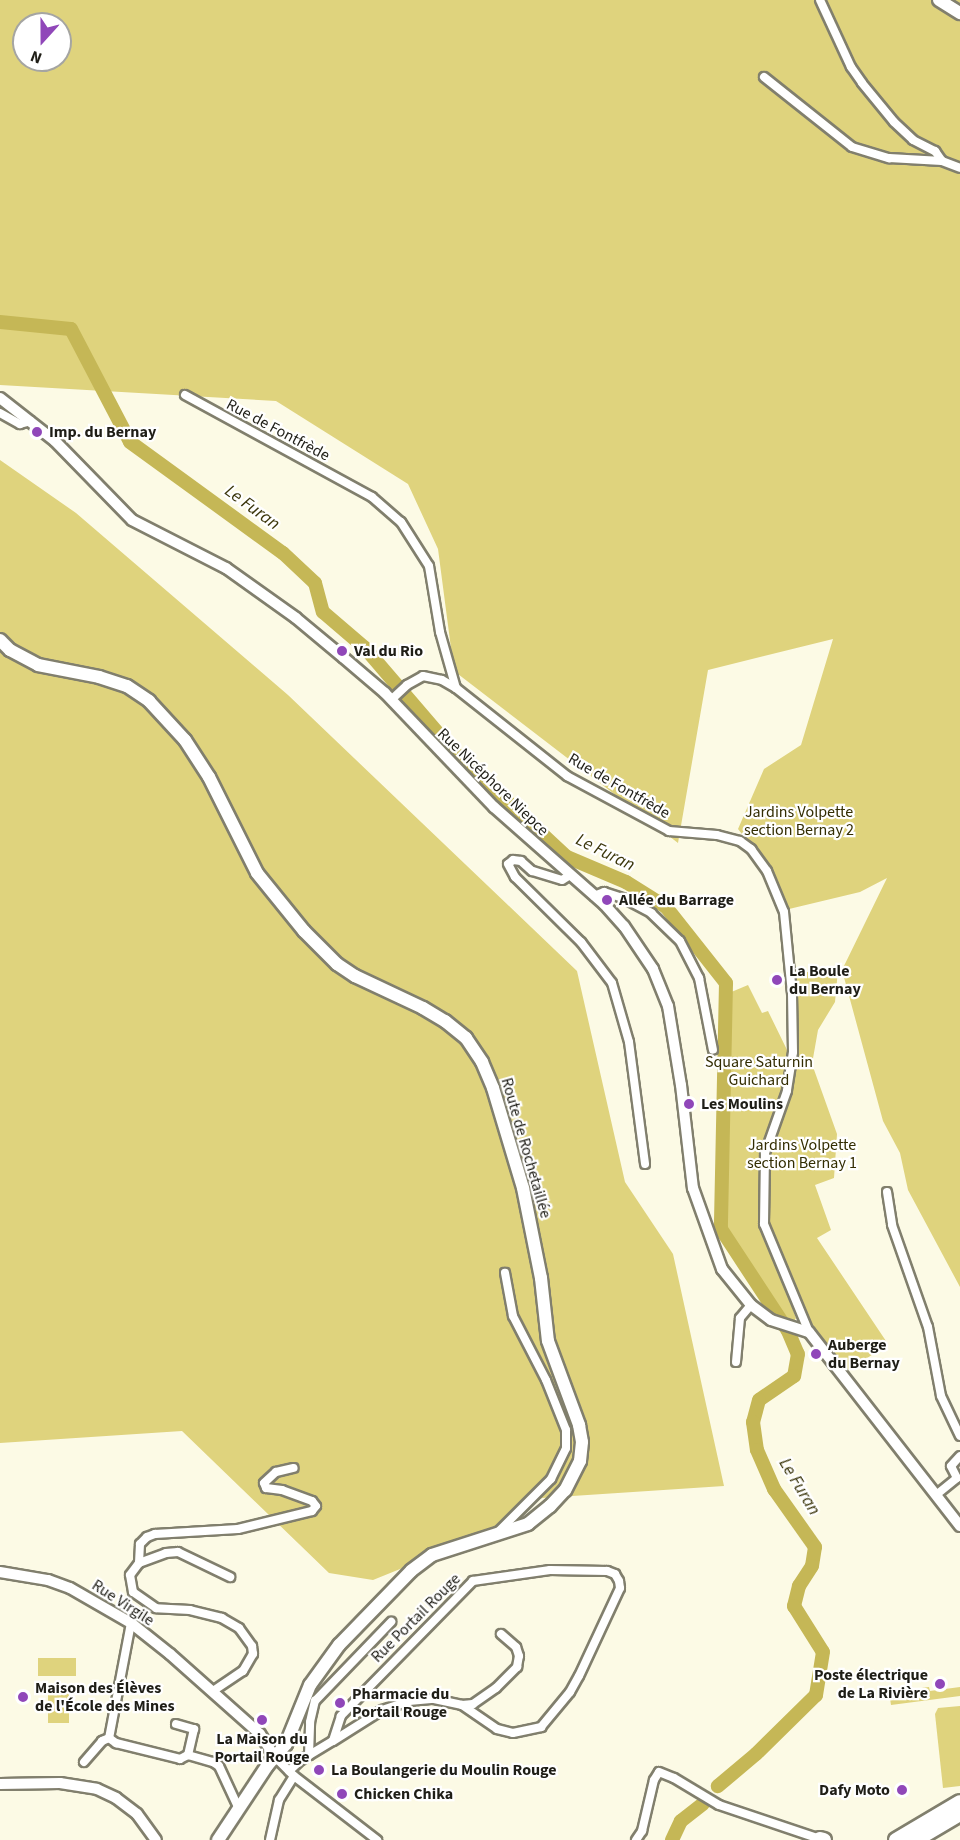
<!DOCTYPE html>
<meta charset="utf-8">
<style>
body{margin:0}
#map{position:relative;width:960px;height:1840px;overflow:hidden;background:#fcfae5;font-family:"Source Sans 3",sans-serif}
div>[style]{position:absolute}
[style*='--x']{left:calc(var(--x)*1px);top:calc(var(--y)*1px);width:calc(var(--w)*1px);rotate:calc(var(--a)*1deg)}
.green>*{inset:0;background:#dfd37d;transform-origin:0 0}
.river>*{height:14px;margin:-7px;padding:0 7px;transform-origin:7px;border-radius:7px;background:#c5b756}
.roads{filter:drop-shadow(2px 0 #817f6d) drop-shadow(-2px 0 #817f6d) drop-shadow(0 2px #817f6d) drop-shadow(0 -2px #817f6d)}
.minor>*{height:8px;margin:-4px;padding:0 4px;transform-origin:4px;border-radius:4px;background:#fff}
.tertiary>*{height:10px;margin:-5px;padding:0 5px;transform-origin:5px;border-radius:5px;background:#fff}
.secondary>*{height:12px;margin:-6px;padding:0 6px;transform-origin:6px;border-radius:6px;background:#fff}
.primary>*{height:12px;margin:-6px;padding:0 6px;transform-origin:6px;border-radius:6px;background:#fff}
.trunk>*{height:14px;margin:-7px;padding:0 7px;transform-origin:7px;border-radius:7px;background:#fff}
.dots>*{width:16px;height:16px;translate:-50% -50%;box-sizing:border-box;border:3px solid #fff;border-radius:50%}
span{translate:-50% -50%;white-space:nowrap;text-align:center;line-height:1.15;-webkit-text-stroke:4.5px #fff;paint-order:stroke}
.street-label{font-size:16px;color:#1f1e17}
.poi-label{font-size:16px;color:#1f1e17;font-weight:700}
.left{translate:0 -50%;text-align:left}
.right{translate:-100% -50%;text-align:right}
.park-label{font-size:16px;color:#332d02}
.water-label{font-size:18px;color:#3b360b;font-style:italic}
.north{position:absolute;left:12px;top:12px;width:60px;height:60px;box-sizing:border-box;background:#fff;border:2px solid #a5a5a2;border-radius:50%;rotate:201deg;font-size:16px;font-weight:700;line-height:24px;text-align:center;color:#1f1e17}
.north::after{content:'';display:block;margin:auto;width:21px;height:27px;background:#9047b9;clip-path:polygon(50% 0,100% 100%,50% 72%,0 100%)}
</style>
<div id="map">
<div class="green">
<div style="clip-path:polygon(evenodd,0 0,960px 0,960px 1287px,908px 1190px,900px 1153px,883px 1121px,842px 970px,887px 878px,860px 892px,789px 909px,767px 866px,738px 829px,764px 769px,801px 745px,833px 639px,708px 670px,678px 843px,454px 671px,438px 549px,408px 484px,276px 401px,0 385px,0 0,24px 24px,60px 24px,60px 60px,24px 60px,24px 24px)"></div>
<div style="clip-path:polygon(0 460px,76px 513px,288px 695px,577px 971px,625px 1182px,673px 1254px,724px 1486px,542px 1498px,479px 1537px,373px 1580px,329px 1573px,182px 1431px,0 1443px)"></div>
<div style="clip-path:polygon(838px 970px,835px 1002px,818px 1030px,812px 1064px,837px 1134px,834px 1178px,815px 1185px,831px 1230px,817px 1238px,888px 1344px,845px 1373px,812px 1331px,769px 1225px,766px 1193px,768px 1152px,793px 1080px,797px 1025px,793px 973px)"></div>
<div style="clip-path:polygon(748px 985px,762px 1013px,768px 1011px,790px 1056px,787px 1083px,761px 1158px,759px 1199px,762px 1227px,796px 1318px,793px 1323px,788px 1322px,768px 1295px,723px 1225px,731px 1061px,727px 1029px,729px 993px)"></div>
<div style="left:38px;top:1658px;width:38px;height:18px"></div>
<div style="left:69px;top:1684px;width:39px;height:21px;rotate:90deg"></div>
<div style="clip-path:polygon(929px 1687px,930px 1691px,960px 1687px,960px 1696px,891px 1705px,889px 1692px)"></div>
<div style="clip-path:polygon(960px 1706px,960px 1786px,943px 1788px,935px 1714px,938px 1708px)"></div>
</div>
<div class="river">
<div style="--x:0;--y:322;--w:71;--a:5.6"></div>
<div style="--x:71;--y:329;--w:127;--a:62.4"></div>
<div style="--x:130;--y:442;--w:189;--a:36"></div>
<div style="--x:283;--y:553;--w:44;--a:43.2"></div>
<div style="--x:315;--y:583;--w:30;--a:75"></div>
<div style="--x:323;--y:612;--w:55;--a:40.6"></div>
<div style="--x:365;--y:648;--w:140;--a:49.4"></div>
<div style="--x:456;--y:754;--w:151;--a:42.9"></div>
<div style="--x:567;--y:857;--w:64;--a:23"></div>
<div style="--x:626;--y:882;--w:47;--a:32"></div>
<div style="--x:666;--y:907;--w:97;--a:51.7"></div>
<div style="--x:726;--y:983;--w:246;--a:91.2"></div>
<div style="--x:721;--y:1229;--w:122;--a:56.7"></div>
<div style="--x:788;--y:1331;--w:25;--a:67"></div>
<div style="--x:798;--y:1354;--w:22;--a:100"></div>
<div style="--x:794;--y:1376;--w:42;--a:145.6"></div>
<div style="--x:759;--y:1400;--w:23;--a:105"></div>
<div style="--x:753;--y:1422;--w:28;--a:82"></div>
<div style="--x:757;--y:1450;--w:43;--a:66.4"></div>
<div style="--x:774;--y:1489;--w:71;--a:54.7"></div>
<div style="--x:815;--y:1547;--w:19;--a:99"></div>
<div style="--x:812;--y:1566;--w:24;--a:123"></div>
<div style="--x:799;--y:1586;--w:21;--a:104"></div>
<div style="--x:794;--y:1606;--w:54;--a:57.8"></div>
<div style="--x:823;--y:1652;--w:44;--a:99.2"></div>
<div style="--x:816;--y:1695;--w:84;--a:135.5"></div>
<div style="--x:756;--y:1754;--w:50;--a:139.9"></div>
<div style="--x:672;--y:1840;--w:21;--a:-65"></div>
<div style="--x:681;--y:1821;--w:28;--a:-38"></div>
</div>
<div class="roads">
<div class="minor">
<div style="--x:820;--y:0;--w:74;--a:65.2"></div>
<div style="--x:851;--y:67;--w:19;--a:55"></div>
<div style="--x:862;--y:83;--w:50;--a:50.6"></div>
<div style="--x:894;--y:122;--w:26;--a:43"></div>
<div style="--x:913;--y:140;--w:25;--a:27"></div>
<div style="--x:935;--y:151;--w:12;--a:55"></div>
<div style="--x:764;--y:77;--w:112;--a:38.5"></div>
<div style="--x:852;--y:147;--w:39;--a:17"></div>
<div style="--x:889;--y:158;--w:53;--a:3.2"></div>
<div style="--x:942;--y:161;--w:19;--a:21"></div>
<div style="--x:185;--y:395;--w:213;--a:28.6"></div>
<div style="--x:372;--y:497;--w:38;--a:41"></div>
<div style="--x:401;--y:522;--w:52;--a:57.5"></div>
<div style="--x:429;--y:566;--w:67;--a:80.5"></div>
<div style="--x:440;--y:632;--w:58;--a:74.1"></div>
<div style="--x:456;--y:688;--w:142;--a:38.4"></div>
<div style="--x:567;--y:776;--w:116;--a:28.3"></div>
<div style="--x:669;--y:831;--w:48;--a:4.8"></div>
<div style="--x:717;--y:835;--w:24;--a:15"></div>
<div style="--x:740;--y:841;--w:14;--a:36"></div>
<div style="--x:751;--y:849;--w:27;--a:54"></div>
<div style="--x:767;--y:871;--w:44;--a:67.5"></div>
<div style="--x:784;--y:912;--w:82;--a:84.4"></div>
<div style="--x:792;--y:994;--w:58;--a:89"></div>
<div style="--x:793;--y:1052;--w:39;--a:99"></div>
<div style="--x:787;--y:1091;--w:66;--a:109.5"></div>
<div style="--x:765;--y:1153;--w:71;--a:90.8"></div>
<div style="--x:764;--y:1224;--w:117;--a:67.4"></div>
<div style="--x:0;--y:413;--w:23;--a:29"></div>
<div style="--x:20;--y:424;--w:11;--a:-15"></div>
<div style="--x:391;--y:700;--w:22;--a:-43"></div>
<div style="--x:407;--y:685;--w:18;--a:-29"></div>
<div style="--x:423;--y:676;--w:19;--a:12"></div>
<div style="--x:442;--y:680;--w:16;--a:30"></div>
<div style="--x:570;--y:875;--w:9;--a:148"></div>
<div style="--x:562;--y:880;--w:31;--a:-163"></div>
<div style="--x:532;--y:871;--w:15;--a:-138"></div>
<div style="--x:521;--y:861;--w:8;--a:-173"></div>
<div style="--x:513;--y:860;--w:6;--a:141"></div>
<div style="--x:508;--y:864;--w:15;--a:62"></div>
<div style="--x:515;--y:877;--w:93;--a:44.6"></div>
<div style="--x:581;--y:942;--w:51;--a:52.9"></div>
<div style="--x:612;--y:983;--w:61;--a:73.9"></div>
<div style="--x:629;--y:1042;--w:123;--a:82.5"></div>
<div style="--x:594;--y:896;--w:11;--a:-22"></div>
<div style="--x:604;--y:892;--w:22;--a:18"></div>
<div style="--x:625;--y:899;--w:30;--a:28"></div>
<div style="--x:651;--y:913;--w:40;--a:44"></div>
<div style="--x:680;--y:941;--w:42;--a:62.8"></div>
<div style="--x:699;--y:978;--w:73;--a:79"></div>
<div style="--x:887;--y:1192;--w:33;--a:81"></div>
<div style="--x:892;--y:1225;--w:108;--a:70.6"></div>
<div style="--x:928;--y:1327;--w:70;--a:79.3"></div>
<div style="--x:941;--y:1396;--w:44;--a:64.6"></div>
<div style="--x:736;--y:1362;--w:44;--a:-84.8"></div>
<div style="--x:740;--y:1318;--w:17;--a:-50"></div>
<div style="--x:936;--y:1495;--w:27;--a:-39"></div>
<div style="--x:957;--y:1478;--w:13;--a:-117"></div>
<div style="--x:951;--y:1466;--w:13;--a:-48"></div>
<div style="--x:498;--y:1532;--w:75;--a:-45"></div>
<div style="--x:551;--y:1479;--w:34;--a:-64"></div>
<div style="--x:566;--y:1448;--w:18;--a:-90"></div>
<div style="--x:566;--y:1430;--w:54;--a:-111.8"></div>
<div style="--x:546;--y:1380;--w:72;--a:-117.3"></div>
<div style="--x:513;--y:1316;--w:44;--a:-100.5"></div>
<div style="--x:139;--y:1563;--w:19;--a:-87"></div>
<div style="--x:140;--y:1544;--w:10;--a:-45"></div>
<div style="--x:147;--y:1537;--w:9;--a:-21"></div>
<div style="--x:155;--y:1534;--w:83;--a:-3.4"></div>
<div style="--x:238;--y:1529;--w:76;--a:-13.7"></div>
<div style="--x:312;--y:1511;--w:6;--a:-51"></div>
<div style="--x:316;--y:1506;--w:6;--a:-129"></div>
<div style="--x:312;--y:1501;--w:32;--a:-160"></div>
<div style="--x:282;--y:1490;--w:16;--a:-173"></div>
<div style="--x:266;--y:1488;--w:5;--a:-112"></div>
<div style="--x:264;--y:1483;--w:16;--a:-43"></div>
<div style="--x:276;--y:1472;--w:18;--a:-13"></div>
<div style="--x:131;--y:1623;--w:117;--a:100.8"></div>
<div style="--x:109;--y:1738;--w:9;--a:36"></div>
<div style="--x:116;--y:1743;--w:66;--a:14"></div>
<div style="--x:180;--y:1759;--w:9;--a:-27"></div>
<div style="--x:188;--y:1755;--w:26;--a:16"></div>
<div style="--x:213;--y:1762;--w:7;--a:34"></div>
<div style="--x:219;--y:1766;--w:47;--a:65.1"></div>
<div style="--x:213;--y:1691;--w:36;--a:-34"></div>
<div style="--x:243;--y:1671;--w:20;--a:-60"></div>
<div style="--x:253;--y:1654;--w:8;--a:-97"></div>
<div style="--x:252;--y:1646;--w:22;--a:-126"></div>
<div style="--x:239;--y:1628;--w:20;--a:-150"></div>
<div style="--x:222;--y:1618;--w:33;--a:-166"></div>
<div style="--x:190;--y:1610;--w:34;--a:-177"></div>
<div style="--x:156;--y:1608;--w:28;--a:-145"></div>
<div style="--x:133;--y:1592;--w:17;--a:-100"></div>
<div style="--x:130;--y:1575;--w:15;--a:-53"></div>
<div style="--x:139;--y:1563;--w:29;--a:-20"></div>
<div style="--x:166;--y:1553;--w:12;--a:-5"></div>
<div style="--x:178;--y:1552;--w:58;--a:25.7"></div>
<div style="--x:462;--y:1705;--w:11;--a:-5"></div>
<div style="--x:473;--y:1704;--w:28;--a:-35"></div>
<div style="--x:496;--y:1688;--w:30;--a:-45"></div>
<div style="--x:517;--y:1667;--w:11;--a:-80"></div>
<div style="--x:519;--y:1656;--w:9;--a:-108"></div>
<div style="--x:516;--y:1647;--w:20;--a:-139"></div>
<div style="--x:176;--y:1724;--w:19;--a:16"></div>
<div style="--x:194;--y:1729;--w:27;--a:103"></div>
<div style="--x:309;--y:1755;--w:33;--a:-88"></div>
<div style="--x:310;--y:1722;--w:22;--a:-77"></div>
<div style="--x:315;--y:1701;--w:110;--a:-46.1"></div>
<div style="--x:275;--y:1757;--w:27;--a:45"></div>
<div style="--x:294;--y:1776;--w:105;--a:37.6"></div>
<div style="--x:84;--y:1762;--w:28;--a:-49"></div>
<div style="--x:102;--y:1741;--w:8;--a:-23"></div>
<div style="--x:289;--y:1771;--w:16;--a:-43"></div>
<div style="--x:301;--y:1760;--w:37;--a:-31"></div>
<div style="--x:333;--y:1741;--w:58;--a:-32.3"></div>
<div style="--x:382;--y:1710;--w:28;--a:-18"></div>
<div style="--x:409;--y:1701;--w:25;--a:-5"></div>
<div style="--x:434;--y:1699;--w:29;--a:12"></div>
<div style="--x:462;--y:1705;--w:42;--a:34.4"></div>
<div style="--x:497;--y:1729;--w:16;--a:14"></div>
<div style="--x:513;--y:1733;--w:29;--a:-12"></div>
<div style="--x:541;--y:1727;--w:45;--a:-50.4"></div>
<div style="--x:570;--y:1692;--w:18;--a:-61"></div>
<div style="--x:579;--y:1676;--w:97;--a:-65"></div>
<div style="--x:620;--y:1588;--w:7;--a:-98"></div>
<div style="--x:619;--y:1581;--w:8;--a:-120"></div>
<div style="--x:615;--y:1574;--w:9;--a:-159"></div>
<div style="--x:607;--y:1571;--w:57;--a:-179"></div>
<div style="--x:550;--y:1570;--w:78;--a:171.9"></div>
<div style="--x:473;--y:1581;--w:189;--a:134.4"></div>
<div style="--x:341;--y:1716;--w:26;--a:108"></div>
<div style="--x:270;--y:1840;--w:41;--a:-77.3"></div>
<div style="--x:279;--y:1800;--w:28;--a:-58"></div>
<div style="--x:636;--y:1840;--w:11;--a:-56"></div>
<div style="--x:642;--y:1831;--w:52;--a:-76.8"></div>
<div style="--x:654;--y:1780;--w:9;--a:-58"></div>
<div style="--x:659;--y:1772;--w:16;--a:22"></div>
<div style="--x:674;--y:1778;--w:52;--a:31"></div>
<div style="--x:719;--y:1805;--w:107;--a:18.6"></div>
</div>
<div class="tertiary">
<div style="--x:0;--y:398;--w:70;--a:38"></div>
<div style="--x:55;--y:441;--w:110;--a:45.7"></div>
<div style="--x:132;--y:520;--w:106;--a:27.1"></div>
<div style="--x:226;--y:568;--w:86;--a:35.5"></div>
<div style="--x:296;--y:618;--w:62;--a:39.8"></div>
<div style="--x:344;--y:658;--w:54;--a:40.5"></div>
<div style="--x:385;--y:693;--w:158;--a:46.3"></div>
<div style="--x:494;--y:807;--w:147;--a:41.4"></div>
<div style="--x:604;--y:904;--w:30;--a:48"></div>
<div style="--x:624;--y:926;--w:52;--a:56"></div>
<div style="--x:653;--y:969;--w:40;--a:68"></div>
<div style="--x:668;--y:1006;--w:80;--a:80.7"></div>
<div style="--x:681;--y:1085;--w:104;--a:83.4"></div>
<div style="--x:693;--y:1188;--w:86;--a:70.3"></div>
<div style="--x:722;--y:1269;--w:46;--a:51.1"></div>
<div style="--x:751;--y:1305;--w:25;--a:37"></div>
<div style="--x:771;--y:1320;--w:40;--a:18"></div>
<div style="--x:809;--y:1332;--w:246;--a:52.1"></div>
<div style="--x:0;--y:1572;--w:49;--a:9.5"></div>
<div style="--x:48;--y:1580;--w:23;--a:20"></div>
<div style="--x:70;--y:1588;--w:70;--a:29.8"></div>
<div style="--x:131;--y:1623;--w:50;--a:38.5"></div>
<div style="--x:170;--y:1654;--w:120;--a:41.6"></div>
<div style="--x:260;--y:1734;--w:27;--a:57"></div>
<div style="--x:0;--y:1784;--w:60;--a:-1"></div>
<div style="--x:60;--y:1783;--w:37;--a:9"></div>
<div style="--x:97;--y:1789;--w:21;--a:25"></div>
<div style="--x:116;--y:1798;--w:26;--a:37"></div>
<div style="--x:137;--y:1814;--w:32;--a:54"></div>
</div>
<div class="secondary">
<div style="--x:0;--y:640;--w:14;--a:45"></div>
<div style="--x:10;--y:650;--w:32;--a:28"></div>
<div style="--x:38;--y:665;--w:62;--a:11.1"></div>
<div style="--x:99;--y:677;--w:29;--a:18"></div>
<div style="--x:127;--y:686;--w:27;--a:34"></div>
<div style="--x:149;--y:701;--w:53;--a:47.3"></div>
<div style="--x:185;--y:740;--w:44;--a:57"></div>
<div style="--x:209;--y:777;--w:107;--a:63.4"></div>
<div style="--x:257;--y:873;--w:75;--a:51"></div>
<div style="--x:304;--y:931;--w:47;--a:45"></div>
<div style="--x:337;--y:964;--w:22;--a:34"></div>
<div style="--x:355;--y:976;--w:75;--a:25.2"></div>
<div style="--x:423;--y:1008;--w:26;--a:31"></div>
<div style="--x:445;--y:1021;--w:27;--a:39"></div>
<div style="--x:466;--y:1038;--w:29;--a:56"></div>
<div style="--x:482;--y:1062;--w:28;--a:67"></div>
<div style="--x:493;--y:1088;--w:104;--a:73.3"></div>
<div style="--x:523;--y:1188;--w:92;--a:78.7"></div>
<div style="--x:541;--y:1278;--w:63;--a:83.7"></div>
<div style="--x:548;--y:1341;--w:90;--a:69.7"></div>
<div style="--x:579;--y:1425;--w:17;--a:80"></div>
<div style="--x:582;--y:1442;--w:19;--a:96"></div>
<div style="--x:580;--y:1461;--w:33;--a:117"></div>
<div style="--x:565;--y:1490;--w:22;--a:133"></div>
<div style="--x:550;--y:1506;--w:28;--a:141"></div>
<div style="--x:528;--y:1524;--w:101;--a:162.1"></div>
<div style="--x:432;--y:1555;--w:26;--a:143"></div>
<div style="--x:411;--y:1571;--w:103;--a:134.2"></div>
<div style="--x:339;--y:1645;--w:49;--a:125.9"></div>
<div style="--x:310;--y:1685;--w:64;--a:112.1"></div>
<div style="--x:286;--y:1744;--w:29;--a:131"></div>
<div style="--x:267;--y:1766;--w:89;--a:123.5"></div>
</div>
<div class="primary">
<div style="--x:939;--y:0;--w:25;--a:32"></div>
</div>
<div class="trunk">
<div style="--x:820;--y:1839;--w:4;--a:14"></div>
<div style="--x:896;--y:1840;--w:74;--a:-30.7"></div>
<div style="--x:916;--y:1840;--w:51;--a:-30.6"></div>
</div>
</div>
<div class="dots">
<div style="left:37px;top:432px;background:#9047b9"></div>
<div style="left:342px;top:651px;background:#9047b9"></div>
<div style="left:607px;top:900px;background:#9047b9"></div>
<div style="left:777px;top:980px;background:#9047b9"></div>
<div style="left:689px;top:1104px;background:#9047b9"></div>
<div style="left:816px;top:1354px;background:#9047b9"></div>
<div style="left:940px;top:1684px;background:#9047b9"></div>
<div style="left:23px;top:1697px;background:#9047b9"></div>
<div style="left:340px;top:1703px;background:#9047b9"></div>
<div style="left:262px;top:1720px;background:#9047b9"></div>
<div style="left:319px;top:1770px;background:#9047b9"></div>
<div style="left:902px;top:1790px;background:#9047b9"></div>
<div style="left:342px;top:1794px;background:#9047b9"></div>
</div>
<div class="street-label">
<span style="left:278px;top:430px;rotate:28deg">Rue de Fontfrède</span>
<span style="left:493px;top:782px;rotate:44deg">Rue Nicéphore Niepce</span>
<span style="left:619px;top:786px;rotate:30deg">Rue de Fontfrède</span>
<span style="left:526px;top:1148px;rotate:74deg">Route de Rochetaillée</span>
<span style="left:123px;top:1603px;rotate:33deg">Rue Virgile</span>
<span style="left:416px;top:1618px;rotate:-45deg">Rue Portail Rouge</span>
</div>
<div class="poi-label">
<span class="left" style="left:49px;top:432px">Imp. du Bernay</span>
<span class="left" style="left:354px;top:651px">Val du Rio</span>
<span class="left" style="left:619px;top:900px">Allée du Barrage</span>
<span class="left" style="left:789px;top:980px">La Boule<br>du Bernay</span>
<span class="left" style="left:701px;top:1104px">Les Moulins</span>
<span class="left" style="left:828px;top:1354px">Auberge<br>du Bernay</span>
<span class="right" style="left:928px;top:1684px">Poste électrique<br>de La Rivière</span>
<span class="left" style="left:35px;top:1697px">Maison des Élèves<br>de l'École des Mines</span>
<span class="left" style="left:352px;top:1703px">Pharmacie du<br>Portail Rouge</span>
<span style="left:262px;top:1748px">La Maison du<br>Portail Rouge</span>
<span class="left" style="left:331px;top:1770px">La Boulangerie du Moulin Rouge</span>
<span class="right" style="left:890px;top:1790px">Dafy Moto</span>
<span class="left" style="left:354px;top:1794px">Chicken Chika</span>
</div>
<div class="park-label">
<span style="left:799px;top:821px">Jardins Volpette<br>section Bernay 2</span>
<span style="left:759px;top:1071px">Square Saturnin<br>Guichard</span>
<span style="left:802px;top:1154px">Jardins Volpette<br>section Bernay 1</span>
</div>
<div class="water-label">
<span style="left:252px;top:508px;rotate:36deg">Le Furan</span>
<span style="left:605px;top:853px;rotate:26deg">Le Furan</span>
<span style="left:799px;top:1487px;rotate:59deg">Le Furan</span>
</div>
<div class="north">N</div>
</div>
